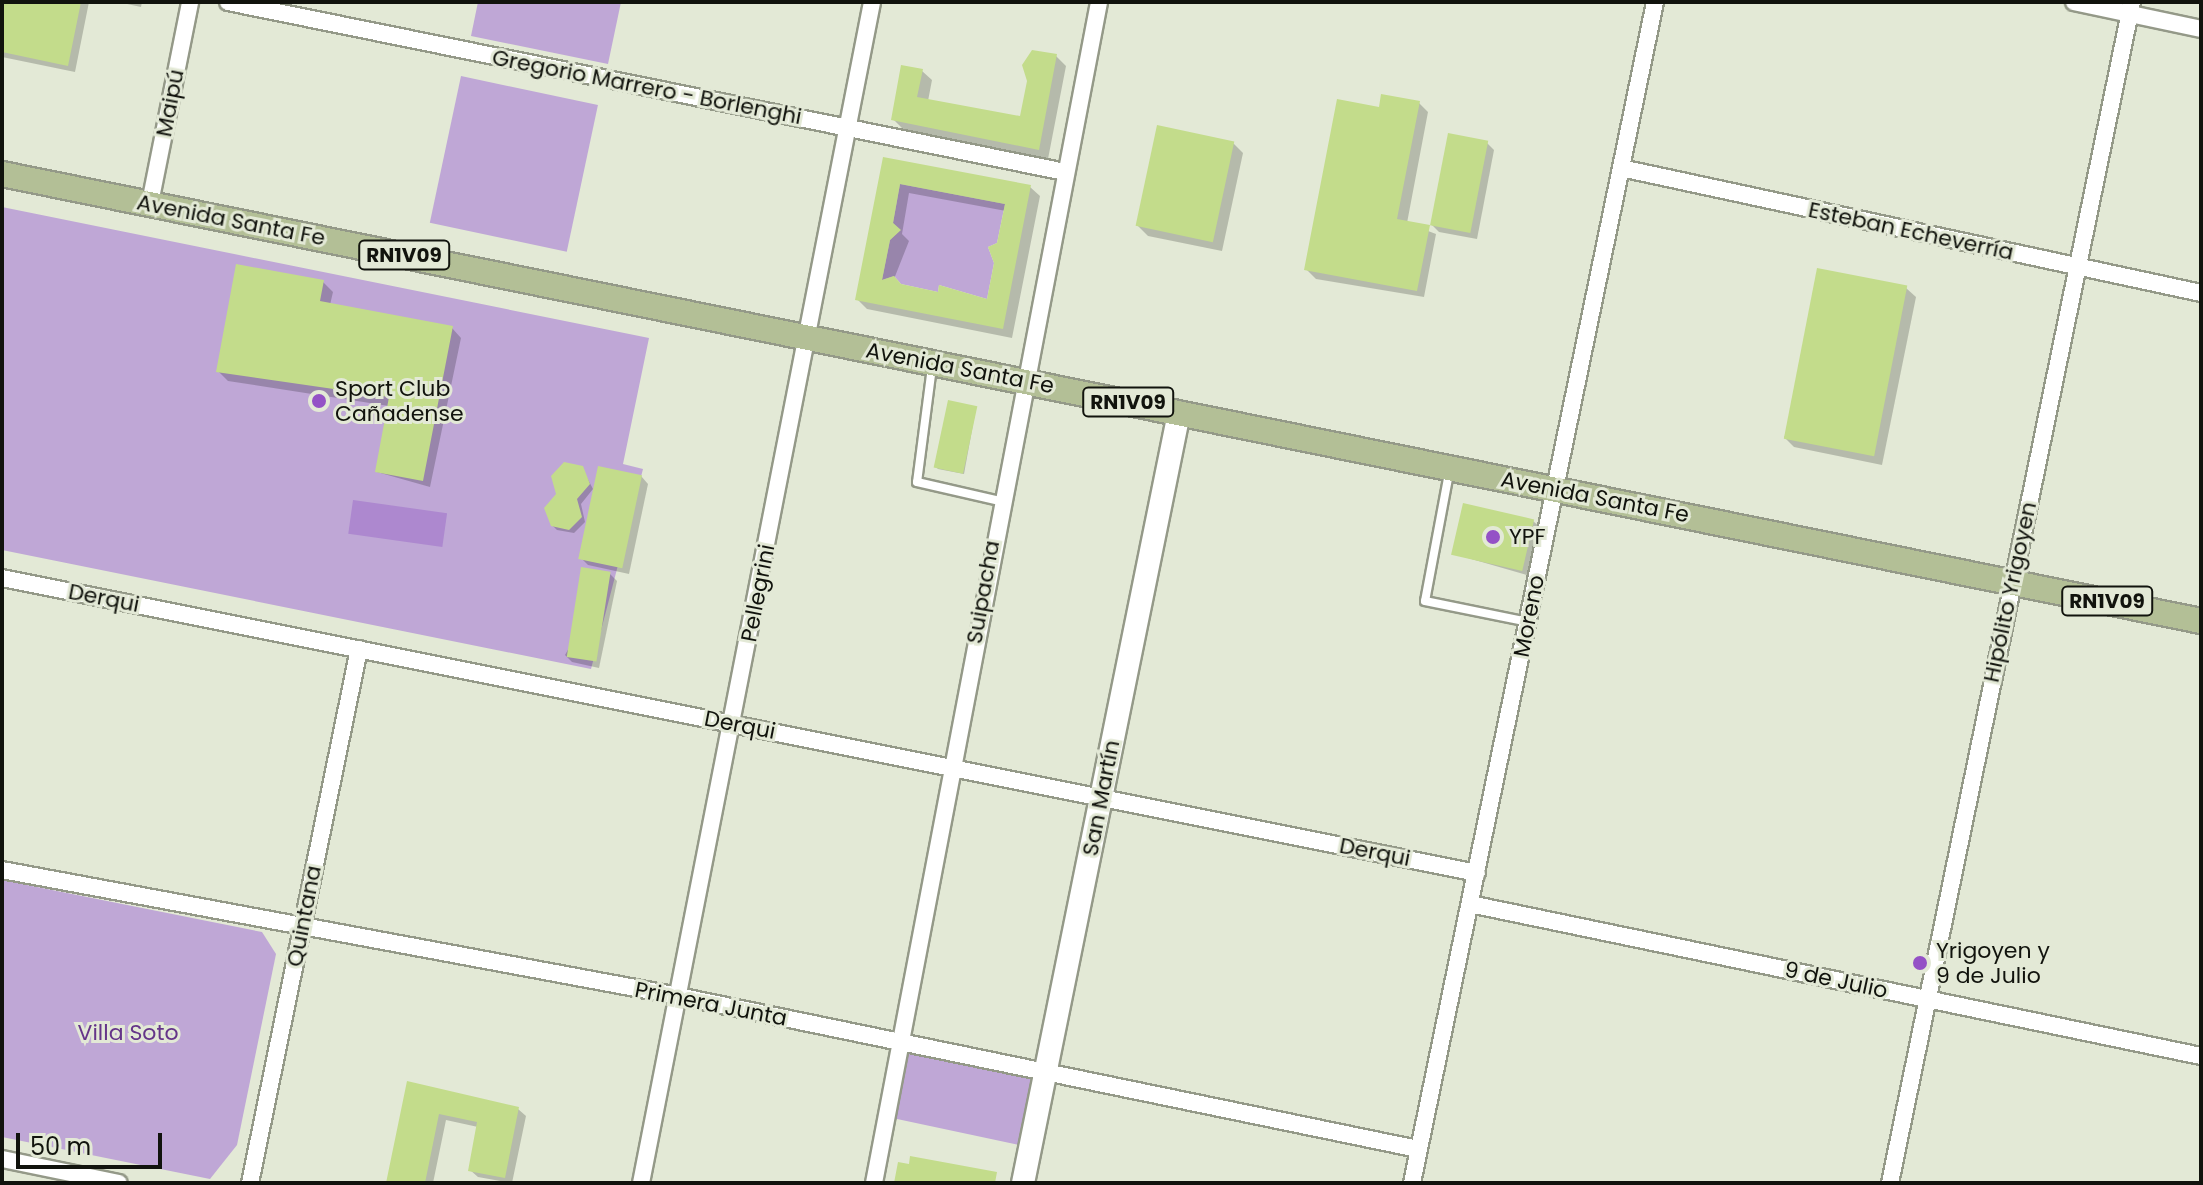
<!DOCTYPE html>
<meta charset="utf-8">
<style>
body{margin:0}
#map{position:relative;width:2203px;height:1185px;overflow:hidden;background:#e3e9d6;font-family:Poppins,sans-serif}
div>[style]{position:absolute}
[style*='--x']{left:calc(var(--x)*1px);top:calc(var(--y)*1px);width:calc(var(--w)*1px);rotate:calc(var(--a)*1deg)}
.green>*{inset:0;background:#bfa7d6;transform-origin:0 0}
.water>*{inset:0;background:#ad88cf;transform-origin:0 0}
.shadow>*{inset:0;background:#0003}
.building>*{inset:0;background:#c3dc8b;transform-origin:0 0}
.roads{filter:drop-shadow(2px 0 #949988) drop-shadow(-2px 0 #949988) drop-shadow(0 2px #949988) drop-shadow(0 -2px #949988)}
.lane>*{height:8px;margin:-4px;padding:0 4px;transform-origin:4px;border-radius:4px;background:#fff}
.street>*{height:16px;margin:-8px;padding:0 8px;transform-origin:8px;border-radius:8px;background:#fff}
.secondary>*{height:22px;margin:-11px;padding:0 11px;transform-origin:11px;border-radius:11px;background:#fff}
.primary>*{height:24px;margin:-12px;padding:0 12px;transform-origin:12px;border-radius:12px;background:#b3bf96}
.dots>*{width:22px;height:22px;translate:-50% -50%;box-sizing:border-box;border:4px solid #e3e9d6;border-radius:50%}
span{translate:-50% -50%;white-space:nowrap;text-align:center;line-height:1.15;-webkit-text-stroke:6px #e3e9d6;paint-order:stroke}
.shield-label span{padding:2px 6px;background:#e3e9d6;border:2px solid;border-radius:6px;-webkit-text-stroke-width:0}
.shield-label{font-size:20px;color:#11130d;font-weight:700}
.street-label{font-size:22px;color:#11130d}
.poi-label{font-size:22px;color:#11130d}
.left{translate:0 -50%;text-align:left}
.park-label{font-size:22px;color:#653589}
.frame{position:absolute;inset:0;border:4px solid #11130d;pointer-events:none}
.scale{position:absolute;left:16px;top:1133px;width:146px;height:36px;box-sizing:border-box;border:4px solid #11130d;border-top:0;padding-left:10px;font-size:24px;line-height:28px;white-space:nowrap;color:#11130d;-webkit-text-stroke:6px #e3e9d6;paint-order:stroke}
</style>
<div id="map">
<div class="green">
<div style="clip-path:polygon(478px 2px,621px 2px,608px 64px,471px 36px)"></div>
<div style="left:461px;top:76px;width:140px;height:150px;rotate:12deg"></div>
<div style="clip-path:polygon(900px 184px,1005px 204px,997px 243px,988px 247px,994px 263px,987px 299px,939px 285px,938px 292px,901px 284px,894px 276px,882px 280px,890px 240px,900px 230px,893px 223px)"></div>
<div style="clip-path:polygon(2px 207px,649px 338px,623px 464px,643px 469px,591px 669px,2px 550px)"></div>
<div style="clip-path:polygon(2px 880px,262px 932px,276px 954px,237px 1145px,210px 1179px,2px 1137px)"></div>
<div style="left:900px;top:1042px;width:148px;height:76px;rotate:12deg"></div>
</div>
<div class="water">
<div style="left:353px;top:500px;width:95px;height:34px;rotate:8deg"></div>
</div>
<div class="shadow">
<div style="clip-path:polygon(5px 2px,89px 2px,75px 72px,2px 57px)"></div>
<div style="clip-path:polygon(118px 2px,142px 2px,141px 7px)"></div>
<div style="clip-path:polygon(1056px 56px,1066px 66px,1048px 159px,903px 129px,893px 119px,922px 71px,932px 80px,928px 101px,1022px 119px)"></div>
<div style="clip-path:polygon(1419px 103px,1428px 112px,1407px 223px,1436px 234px,1424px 297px,1316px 279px,1306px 269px,1380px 109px)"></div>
<div style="clip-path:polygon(1233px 143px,1243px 153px,1222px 251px,1148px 236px,1138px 226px)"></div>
<div style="clip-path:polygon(1487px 143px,1494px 150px,1477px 239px,1439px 232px,1432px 225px)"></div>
<div style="clip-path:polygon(evenodd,884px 159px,1030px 187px,1040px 196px,1012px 338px,867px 309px,857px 299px,884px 159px,909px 193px,1006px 211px,988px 302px,902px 287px,894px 279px,909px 241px,902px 234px,909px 193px)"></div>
<div style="clip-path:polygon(323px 282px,333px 292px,330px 305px,452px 328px,461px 338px,430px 487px,377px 472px,389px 406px,228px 381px,218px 371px)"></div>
<div style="clip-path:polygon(1906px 288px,1916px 297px,1882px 465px,1794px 447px,1784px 437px)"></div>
<div style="clip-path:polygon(976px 408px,964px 474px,938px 469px,936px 467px)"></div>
<div style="clip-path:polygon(582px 468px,593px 489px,581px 504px,585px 522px,574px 533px,557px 530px,552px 525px)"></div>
<div style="clip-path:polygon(641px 476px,648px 484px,629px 574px,588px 565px,581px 558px)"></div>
<div style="clip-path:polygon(1533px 521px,1541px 528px,1530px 576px,1454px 554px)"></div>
<div style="clip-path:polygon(610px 574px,617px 581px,599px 668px,572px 662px,565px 655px)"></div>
<div style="clip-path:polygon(408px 1083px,518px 1109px,526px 1116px,512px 1183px,478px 1177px,470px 1170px,478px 1127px,446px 1120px,433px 1183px,388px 1183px)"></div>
</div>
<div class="building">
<div style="clip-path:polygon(3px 2px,81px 2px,68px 66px,2px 52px)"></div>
<div style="clip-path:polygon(1032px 50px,1057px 54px,1039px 150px,891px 120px,901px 65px,923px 69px,917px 97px,1020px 116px,1027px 81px,1022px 65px)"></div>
<div style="clip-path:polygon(1381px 94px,1420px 101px,1397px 219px,1430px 225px,1417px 291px,1304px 270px,1337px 99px,1379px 107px)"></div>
<div style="left:1157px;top:125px;width:79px;height:103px;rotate:12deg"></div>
<div style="left:1448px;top:133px;width:41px;height:94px;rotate:11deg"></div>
<div style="clip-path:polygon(evenodd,883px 157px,1031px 185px,1003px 329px,855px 300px,883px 157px,900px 184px,1005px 204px,997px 243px,988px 247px,994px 263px,987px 299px,939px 285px,938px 292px,901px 284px,894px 276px,882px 280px,890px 240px,901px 230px,893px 223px,900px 184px)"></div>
<div style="clip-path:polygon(236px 264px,324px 280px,320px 301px,453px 326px,423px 481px,375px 472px,389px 397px,216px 372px)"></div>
<div style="left:1817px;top:268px;width:92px;height:174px;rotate:11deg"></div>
<div style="left:948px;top:400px;width:30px;height:69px;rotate:12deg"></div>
<div style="clip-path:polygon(564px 462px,583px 466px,590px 484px,577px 499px,582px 517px,569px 530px,551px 526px,544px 508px,556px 494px,551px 476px)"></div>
<div style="left:598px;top:466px;width:45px;height:95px;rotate:12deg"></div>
<div style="left:1463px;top:503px;width:73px;height:53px;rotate:13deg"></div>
<div style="left:581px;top:567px;width:30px;height:91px;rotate:9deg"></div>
<div style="clip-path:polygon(407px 1081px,519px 1107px,505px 1178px,468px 1171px,477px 1122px,439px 1114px,425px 1183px,386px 1183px)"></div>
<div style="clip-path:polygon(910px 1156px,997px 1172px,995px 1183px,894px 1183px,898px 1162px,909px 1164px)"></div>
</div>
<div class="roads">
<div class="lane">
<div style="--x:932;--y:367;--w:116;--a:97.4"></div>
<div style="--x:917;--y:482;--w:85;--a:12.9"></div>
<div style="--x:1449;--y:473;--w:130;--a:100.6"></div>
<div style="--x:1425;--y:601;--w:105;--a:11.5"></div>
</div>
<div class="street">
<div style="--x:228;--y:2;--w:854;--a:11.48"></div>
<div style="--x:2074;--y:2;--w:130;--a:12"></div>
<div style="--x:1621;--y:168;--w:593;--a:12.16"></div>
<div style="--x:150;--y:203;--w:205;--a:-78.7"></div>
<div style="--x:2;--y:578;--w:1504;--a:11.31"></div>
<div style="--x:2;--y:870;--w:683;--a:10.55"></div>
<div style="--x:673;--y:995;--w:761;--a:11.68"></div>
<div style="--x:1470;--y:904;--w:747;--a:11.75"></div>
<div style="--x:2;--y:1159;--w:119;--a:11.6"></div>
<div style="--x:250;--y:1183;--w:545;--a:-78.46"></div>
<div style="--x:641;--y:1183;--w:1203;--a:-78.93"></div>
<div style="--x:874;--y:1183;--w:1202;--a:-79.21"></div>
<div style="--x:1412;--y:1183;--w:1206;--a:-78.37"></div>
<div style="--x:1890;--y:1183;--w:1206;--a:-78.42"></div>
</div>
<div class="secondary">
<div style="--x:1023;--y:1183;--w:786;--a:-78.55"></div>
</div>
<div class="primary">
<div style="--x:2;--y:174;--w:2244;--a:11.49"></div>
</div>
</div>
<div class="dots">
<div style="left:319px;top:401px;background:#9451c6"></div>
<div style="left:1493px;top:537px;background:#9451c6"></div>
<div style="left:1920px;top:963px;background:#9451c6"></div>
</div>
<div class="shield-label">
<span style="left:404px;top:255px">RN1V09</span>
<span style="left:1128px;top:402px">RN1V09</span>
<span style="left:2107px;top:601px">RN1V09</span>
</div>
<div class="street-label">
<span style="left:647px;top:87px;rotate:11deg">Gregorio Marrero - Borlenghi</span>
<span style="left:170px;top:103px;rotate:-79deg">Maipú</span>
<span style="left:231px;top:220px;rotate:11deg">Avenida Santa Fe</span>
<span style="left:1911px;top:231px;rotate:12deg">Esteban Echeverría</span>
<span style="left:960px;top:368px;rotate:11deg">Avenida Santa Fe</span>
<span style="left:1595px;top:497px;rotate:11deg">Avenida Santa Fe</span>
<span style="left:983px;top:592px;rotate:-80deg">Suipacha</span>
<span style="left:2010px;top:592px;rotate:-78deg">Hipólito Yrigoyen</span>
<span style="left:758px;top:593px;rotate:-79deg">Pellegrini</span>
<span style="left:104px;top:598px;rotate:11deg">Derqui</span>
<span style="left:1529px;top:616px;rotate:-79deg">Moreno</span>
<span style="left:740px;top:725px;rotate:11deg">Derqui</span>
<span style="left:1101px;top:798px;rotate:-79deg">San Martín</span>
<span style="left:1375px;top:852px;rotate:11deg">Derqui</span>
<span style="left:304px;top:916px;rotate:-79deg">Quintana</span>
<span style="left:1836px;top:980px;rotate:12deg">9 de Julio</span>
<span style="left:711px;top:1004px;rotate:11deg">Primera Junta</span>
</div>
<div class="poi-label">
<span class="left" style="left:335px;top:401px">Sport Club<br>Cañadense</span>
<span class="left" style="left:1509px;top:537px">YPF</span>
<span class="left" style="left:1936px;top:963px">Yrigoyen y<br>9 de Julio</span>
</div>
<div class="park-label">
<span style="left:128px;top:1033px">Villa Soto</span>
</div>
<div class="frame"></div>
<div class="scale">50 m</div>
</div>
